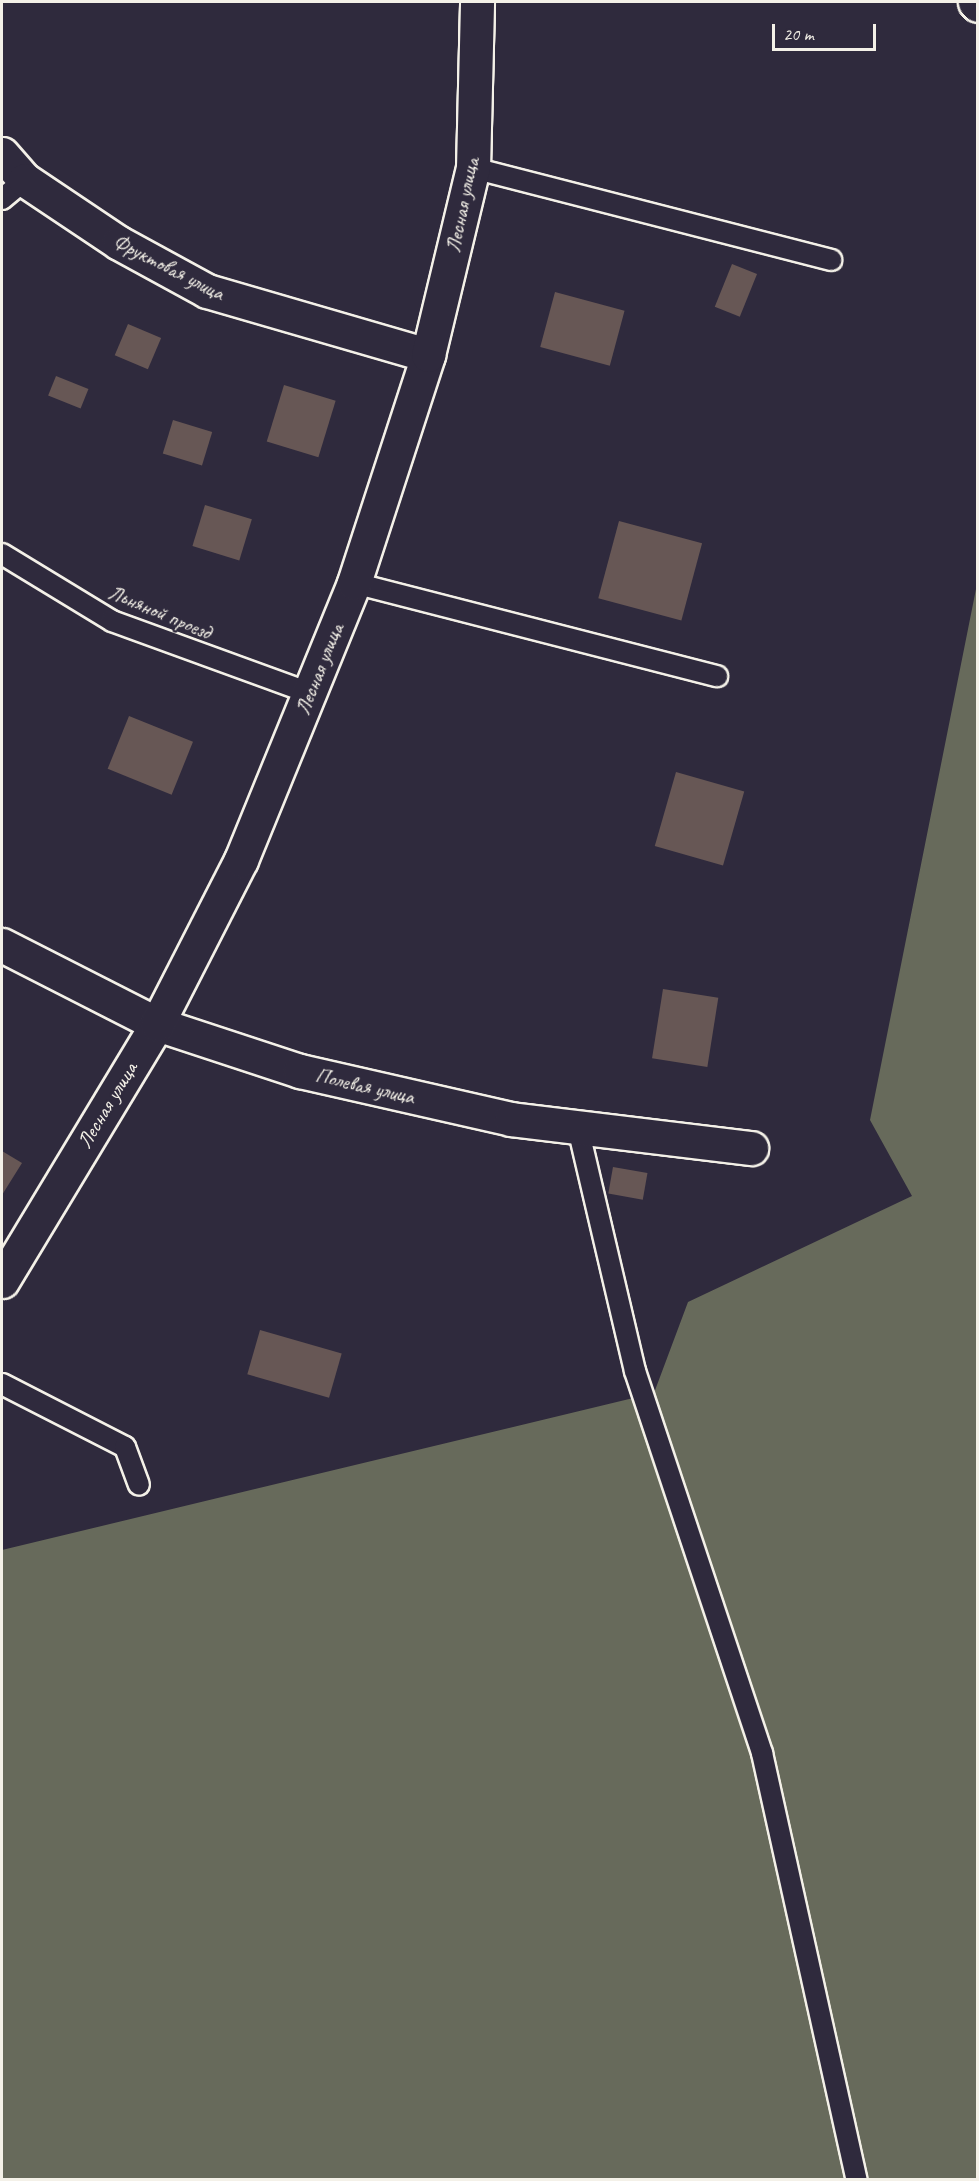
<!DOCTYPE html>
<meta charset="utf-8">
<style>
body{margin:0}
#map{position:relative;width:979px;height:2181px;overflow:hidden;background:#2f2a3d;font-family:Caveat,sans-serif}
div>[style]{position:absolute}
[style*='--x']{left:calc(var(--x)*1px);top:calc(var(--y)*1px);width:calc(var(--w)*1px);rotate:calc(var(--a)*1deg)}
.green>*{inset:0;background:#676a5b}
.building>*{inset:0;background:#675755;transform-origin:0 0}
.roads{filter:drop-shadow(2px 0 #f4f1e8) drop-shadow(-2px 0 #f4f1e8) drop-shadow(0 2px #f4f1e8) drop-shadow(0 -2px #f4f1e8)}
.service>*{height:20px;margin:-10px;padding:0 10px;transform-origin:10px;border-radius:10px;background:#2f2a3d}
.minor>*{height:33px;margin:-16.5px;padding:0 16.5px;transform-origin:16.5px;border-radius:16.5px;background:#2f2a3d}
span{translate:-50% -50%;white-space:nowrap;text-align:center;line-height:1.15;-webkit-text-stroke:4.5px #2f2a3d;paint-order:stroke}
.street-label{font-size:21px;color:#f4f1e8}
.frame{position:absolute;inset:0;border:3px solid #f4f1e8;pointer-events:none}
.scale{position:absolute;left:772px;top:24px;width:104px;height:27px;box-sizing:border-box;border:3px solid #f4f1e8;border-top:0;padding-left:8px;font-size:18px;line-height:21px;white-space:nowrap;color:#f4f1e8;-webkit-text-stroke:4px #2f2a3d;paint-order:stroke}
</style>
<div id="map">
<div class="green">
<div style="clip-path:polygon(977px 584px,977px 2179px,2px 2179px,2px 1550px,654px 1393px,688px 1302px,912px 1196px,870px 1120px)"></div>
</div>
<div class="building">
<div style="left:732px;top:264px;width:27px;height:46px;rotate:22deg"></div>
<div style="left:555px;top:292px;width:72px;height:57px;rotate:15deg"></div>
<div style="left:128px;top:324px;width:36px;height:34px;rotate:23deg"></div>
<div style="left:56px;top:376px;width:35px;height:21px;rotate:22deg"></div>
<div style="left:284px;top:385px;width:54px;height:59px;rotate:17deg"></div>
<div style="left:173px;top:420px;width:41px;height:35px;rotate:17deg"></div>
<div style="left:205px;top:505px;width:49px;height:43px;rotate:17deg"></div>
<div style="left:619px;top:521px;width:86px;height:80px;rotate:15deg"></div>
<div style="left:129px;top:716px;width:69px;height:57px;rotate:22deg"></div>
<div style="left:676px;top:772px;width:71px;height:77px;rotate:16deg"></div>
<div style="left:663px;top:989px;width:56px;height:70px;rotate:9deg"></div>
<div style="clip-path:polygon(2px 1151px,22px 1163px,2px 1195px)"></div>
<div style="left:613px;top:1167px;width:35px;height:27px;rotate:10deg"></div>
<div style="left:260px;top:1330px;width:85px;height:46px;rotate:16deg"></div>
</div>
<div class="roads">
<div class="service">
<div style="--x:473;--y:168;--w:370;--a:14.4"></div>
<div style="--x:2;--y:199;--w:30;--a:-40"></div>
<div style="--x:2;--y:554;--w:129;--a:31.3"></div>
<div style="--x:112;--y:621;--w:211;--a:20"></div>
<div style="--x:354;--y:583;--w:375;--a:14.4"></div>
<div style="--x:578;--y:1128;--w:250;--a:76.8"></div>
<div style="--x:635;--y:1371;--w:403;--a:71.6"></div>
<div style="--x:762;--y:1753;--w:437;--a:77.5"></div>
<div style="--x:2;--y:1384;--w:138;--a:27.1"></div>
<div style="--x:125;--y:1447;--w:40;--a:69.8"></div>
</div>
<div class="minor">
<div style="--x:975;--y:2;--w:4;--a:45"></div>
<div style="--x:2;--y:154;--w:35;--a:49"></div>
<div style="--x:25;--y:180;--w:113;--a:33.8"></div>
<div style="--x:119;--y:243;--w:100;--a:28.6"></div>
<div style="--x:207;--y:291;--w:230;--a:16.2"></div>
<div style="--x:2;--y:945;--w:174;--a:27"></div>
<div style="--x:157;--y:1024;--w:151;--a:18.2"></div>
<div style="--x:300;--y:1071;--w:216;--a:12.8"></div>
<div style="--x:511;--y:1119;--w:242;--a:6.9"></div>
<div style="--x:2;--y:1281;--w:300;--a:-58.9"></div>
<div style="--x:157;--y:1024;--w:184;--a:-62.9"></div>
<div style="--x:241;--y:860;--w:299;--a:-67.8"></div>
<div style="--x:354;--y:583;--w:240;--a:-72"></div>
<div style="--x:428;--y:355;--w:192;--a:-76.5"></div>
<div style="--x:473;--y:168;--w:166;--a:-88.6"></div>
</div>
</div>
<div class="street-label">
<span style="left:462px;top:205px;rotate:-78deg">Лесная улица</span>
<span style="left:169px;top:267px;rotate:27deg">Фруктовая улица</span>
<span style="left:160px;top:612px;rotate:23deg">Льняной проезд</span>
<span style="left:319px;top:669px;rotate:-68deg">Лесная улица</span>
<span style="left:365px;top:1086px;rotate:13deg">Полевая улица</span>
<span style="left:107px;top:1105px;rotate:-59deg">Лесная улица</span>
</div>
<div class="frame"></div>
<div class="scale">20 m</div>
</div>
